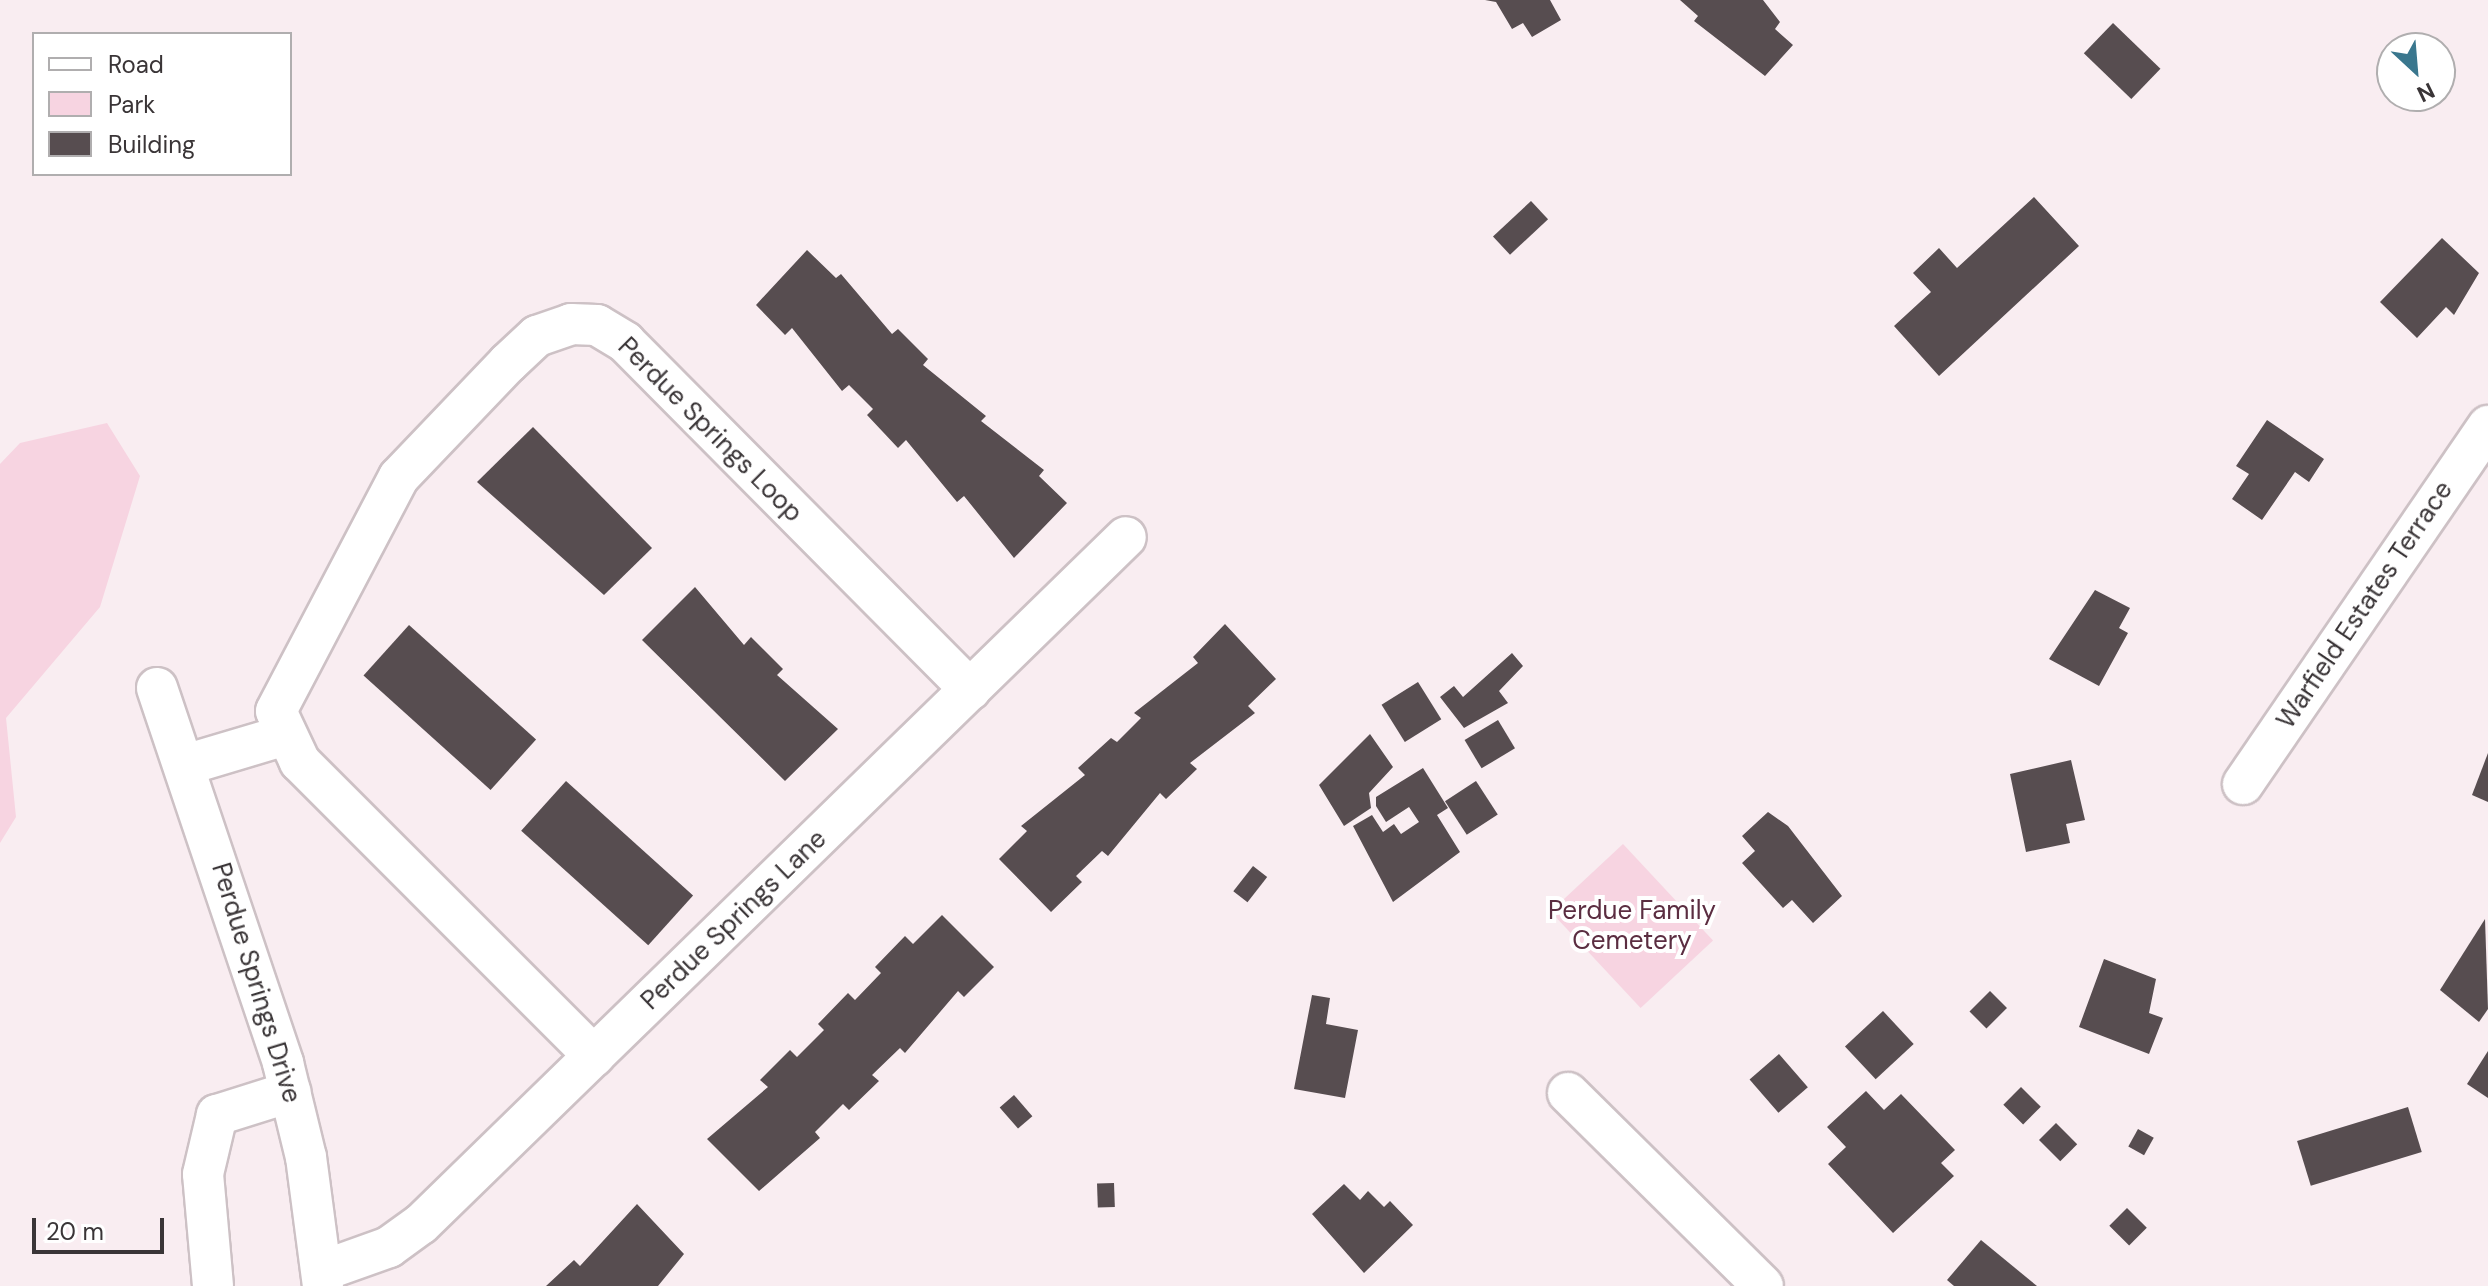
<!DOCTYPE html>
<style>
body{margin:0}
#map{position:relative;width:2488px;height:1286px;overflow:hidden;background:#f9edf1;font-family:"DM Sans",sans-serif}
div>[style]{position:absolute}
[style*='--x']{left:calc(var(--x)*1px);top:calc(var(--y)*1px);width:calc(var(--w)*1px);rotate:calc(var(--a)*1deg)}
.green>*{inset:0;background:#f7d4e1;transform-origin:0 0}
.building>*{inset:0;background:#574d50;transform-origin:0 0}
.roads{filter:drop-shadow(2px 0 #cdc1c5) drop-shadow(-2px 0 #cdc1c5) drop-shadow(0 2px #cdc1c5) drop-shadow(0 -2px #cdc1c5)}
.minor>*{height:40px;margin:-20px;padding:0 20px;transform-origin:20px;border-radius:20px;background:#fff}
span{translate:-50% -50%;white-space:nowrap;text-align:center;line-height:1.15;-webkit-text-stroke:8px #fff;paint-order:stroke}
.street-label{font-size:26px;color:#3a3537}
.park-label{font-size:26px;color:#5b2d41}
.legend{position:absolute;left:32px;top:32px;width:260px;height:144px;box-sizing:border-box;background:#fff;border:2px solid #b0aeaf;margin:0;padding:10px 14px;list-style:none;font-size:24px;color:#3a3537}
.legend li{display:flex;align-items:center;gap:16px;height:40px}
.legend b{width:40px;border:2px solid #b0aeaf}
.north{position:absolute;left:2376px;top:32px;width:80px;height:80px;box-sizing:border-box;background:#fff;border:2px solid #b0aeaf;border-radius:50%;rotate:154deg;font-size:22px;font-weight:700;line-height:32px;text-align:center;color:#3a3537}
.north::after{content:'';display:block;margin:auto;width:28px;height:36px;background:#3a778e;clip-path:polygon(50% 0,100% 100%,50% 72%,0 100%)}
.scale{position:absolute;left:32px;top:1218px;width:132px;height:36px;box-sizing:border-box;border:4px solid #3a3537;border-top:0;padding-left:10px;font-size:24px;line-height:28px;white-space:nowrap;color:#3a3537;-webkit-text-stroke:6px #fff;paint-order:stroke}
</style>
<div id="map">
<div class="green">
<div style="clip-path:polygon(107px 423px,140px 476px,100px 607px,6px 718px,16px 817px,0 843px,0 464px,20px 443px)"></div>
<div style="left:1623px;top:844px;width:132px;height:99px;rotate:47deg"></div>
</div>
<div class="building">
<div style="clip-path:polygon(1485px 0,1550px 0,1561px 20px,1532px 37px,1523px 23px,1512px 29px,1496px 2px)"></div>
<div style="clip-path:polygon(1680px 0,1763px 0,1780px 22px,1775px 29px,1793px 45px,1765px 76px,1694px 21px,1698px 16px)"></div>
<div style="left:2113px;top:23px;width:66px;height:42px;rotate:44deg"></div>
<div style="clip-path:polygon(2034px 197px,2079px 246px,1939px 376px,1894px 326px,1931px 292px,1913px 273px,1939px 248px,1957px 268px)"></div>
<div style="left:1531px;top:201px;width:25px;height:52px;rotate:47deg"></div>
<div style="clip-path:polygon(2442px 238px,2479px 273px,2454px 315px,2446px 307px,2417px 338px,2380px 302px)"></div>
<div style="clip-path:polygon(807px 250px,836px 278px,841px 274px,892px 334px,898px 329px,928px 359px,923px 365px,986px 416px,981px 421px,1044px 470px,1039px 476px,1067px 503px,1014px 558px,964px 496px,957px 502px,906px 440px,898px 448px,867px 415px,873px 409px,849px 385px,842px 391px,792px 328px,785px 335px,756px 305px)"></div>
<div style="clip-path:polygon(2267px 420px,2324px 459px,2309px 482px,2295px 472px,2262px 520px,2232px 499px,2249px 474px,2236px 466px)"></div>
<div style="clip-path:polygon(533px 427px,652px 548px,604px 595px,477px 482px)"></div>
<div style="clip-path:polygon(695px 587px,744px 645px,751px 637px,783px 669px,777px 675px,838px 729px,785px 781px,642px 640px)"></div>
<div style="clip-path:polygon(2095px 590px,2130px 608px,2119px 628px,2128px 633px,2099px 686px,2049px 659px)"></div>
<div style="clip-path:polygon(1225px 624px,1276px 679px,1248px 706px,1255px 713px,1190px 763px,1197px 769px,1166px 799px,1160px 793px,1108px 856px,1102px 851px,1076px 876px,1082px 882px,1051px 912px,999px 859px,1027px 831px,1021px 826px,1085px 775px,1078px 768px,1111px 738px,1117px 742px,1141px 718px,1134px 713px,1198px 663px,1193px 657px)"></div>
<div style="left:409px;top:625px;width:171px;height:68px;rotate:42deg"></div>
<div style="clip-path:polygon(1512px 653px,1523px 666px,1499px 691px,1508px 703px,1464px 728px,1440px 697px,1454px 686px,1463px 697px)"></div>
<div style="left:1418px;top:682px;width:44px;height:43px;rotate:58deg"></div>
<div style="left:1498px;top:720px;width:33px;height:39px;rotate:59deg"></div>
<div style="clip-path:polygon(1370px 734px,1393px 767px,1369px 793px,1371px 808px,1344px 826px,1319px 785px)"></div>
<div style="clip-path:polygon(2488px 753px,2488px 802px,2472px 795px)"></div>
<div style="clip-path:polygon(2071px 760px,2085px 820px,2066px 824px,2070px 843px,2026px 852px,2010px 774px)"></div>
<div style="clip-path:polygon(1423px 768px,1448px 808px,1437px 815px,1460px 852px,1393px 902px,1353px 826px,1372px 815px,1383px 832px,1394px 824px,1401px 834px,1419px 822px,1409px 807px,1386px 822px,1376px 806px,1376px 797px)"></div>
<div style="left:566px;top:781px;width:171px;height:67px;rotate:42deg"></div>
<div style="left:1476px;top:781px;width:40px;height:37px;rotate:57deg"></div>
<div style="clip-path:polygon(1768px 812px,1788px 826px,1842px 896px,1813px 923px,1792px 900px,1783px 908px,1742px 863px,1755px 851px,1742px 836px)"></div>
<div style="left:1253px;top:866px;width:18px;height:32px;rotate:38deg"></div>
<div style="clip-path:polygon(942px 915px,994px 967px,964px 997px,958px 991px,905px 1053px,900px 1048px,872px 1075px,879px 1081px,849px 1110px,843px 1104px,815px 1132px,820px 1138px,759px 1191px,707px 1139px,768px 1087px,760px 1080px,790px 1050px,797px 1057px,824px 1030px,818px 1024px,848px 993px,855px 1000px,881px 973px,875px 967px,905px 936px,913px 944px)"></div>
<div style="clip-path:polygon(2485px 919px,2488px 1009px,2479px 1022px,2440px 990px)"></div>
<div style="clip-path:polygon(2104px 959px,2156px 979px,2149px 1013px,2163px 1018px,2149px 1054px,2079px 1027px)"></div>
<div style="left:1990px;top:991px;width:24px;height:29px;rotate:45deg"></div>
<div style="clip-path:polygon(1312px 995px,1330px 998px,1326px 1024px,1358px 1030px,1345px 1098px,1294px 1089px)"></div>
<div style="left:1883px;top:1011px;width:45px;height:52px;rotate:47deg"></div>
<div style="clip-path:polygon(2488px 1051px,2488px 1098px,2467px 1084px)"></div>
<div style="left:1779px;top:1054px;width:44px;height:39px;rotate:49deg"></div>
<div style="left:2021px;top:1087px;width:28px;height:25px;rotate:45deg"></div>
<div style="clip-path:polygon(1866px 1091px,1884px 1110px,1901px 1094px,1955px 1150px,1941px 1163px,1954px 1176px,1893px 1233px,1828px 1164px,1846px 1147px,1827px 1127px)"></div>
<div style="left:1014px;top:1095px;width:28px;height:19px;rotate:49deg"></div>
<div style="left:2408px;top:1107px;width:47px;height:116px;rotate:73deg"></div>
<div style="left:2056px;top:1123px;width:30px;height:24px;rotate:45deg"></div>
<div style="left:2138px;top:1129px;width:18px;height:20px;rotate:29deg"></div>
<div style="left:1114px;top:1183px;width:24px;height:17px;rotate:88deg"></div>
<div style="clip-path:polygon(1344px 1184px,1360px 1200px,1368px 1191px,1384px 1207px,1390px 1201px,1413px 1225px,1364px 1273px,1312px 1214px)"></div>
<div style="clip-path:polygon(637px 1204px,684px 1254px,658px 1286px,546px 1286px,574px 1260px,580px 1266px)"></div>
<div style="left:2127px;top:1208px;width:28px;height:25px;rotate:45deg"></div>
<div style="clip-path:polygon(1981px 1240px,2037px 1286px,1954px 1286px,1947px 1280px)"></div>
</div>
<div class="roads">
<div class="minor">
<div style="--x:157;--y:688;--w:396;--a:71.4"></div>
<div style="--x:283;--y:1063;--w:97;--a:76.3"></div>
<div style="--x:306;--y:1157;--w:130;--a:82.5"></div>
<div style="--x:185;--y:765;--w:101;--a:-16.6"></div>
<div style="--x:2243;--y:784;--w:434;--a:-55.6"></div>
<div style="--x:594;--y:1056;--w:416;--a:-135"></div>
<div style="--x:300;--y:762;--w:56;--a:-115.2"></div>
<div style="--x:276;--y:711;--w:264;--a:-62.3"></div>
<div style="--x:399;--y:477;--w:158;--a:-46.3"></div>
<div style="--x:508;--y:363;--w:40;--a:-43"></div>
<div style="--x:537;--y:336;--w:36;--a:-19"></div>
<div style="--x:571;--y:324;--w:26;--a:2"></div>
<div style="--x:597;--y:325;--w:33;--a:31"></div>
<div style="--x:625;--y:342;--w:490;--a:45.2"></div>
<div style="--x:1568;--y:1093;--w:274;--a:44.7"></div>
<div style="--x:322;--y:1271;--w:71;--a:-19.7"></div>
<div style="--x:389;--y:1247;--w:39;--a:-36"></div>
<div style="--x:421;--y:1224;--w:984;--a:-44.26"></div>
<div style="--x:213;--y:1286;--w:112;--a:-95.1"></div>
<div style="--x:203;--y:1174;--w:61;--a:-76.7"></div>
<div style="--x:217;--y:1115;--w:77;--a:-17.5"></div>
</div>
</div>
<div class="street-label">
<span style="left:710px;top:430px;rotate:45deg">Perdue Springs Loop</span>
<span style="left:2365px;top:605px;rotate:-56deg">Warfield Estates Terrace</span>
<span style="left:734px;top:920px;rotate:-44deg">Perdue Springs Lane</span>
<span style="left:256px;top:983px;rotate:73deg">Perdue Springs Drive</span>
</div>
<div class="park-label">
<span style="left:1632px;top:926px">Perdue Family<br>Cemetery</span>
</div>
<ul class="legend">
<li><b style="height:10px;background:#fff"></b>Road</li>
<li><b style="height:22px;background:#f7d4e1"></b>Park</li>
<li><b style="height:22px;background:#574d50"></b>Building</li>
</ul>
<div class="north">N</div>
<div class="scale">20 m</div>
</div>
